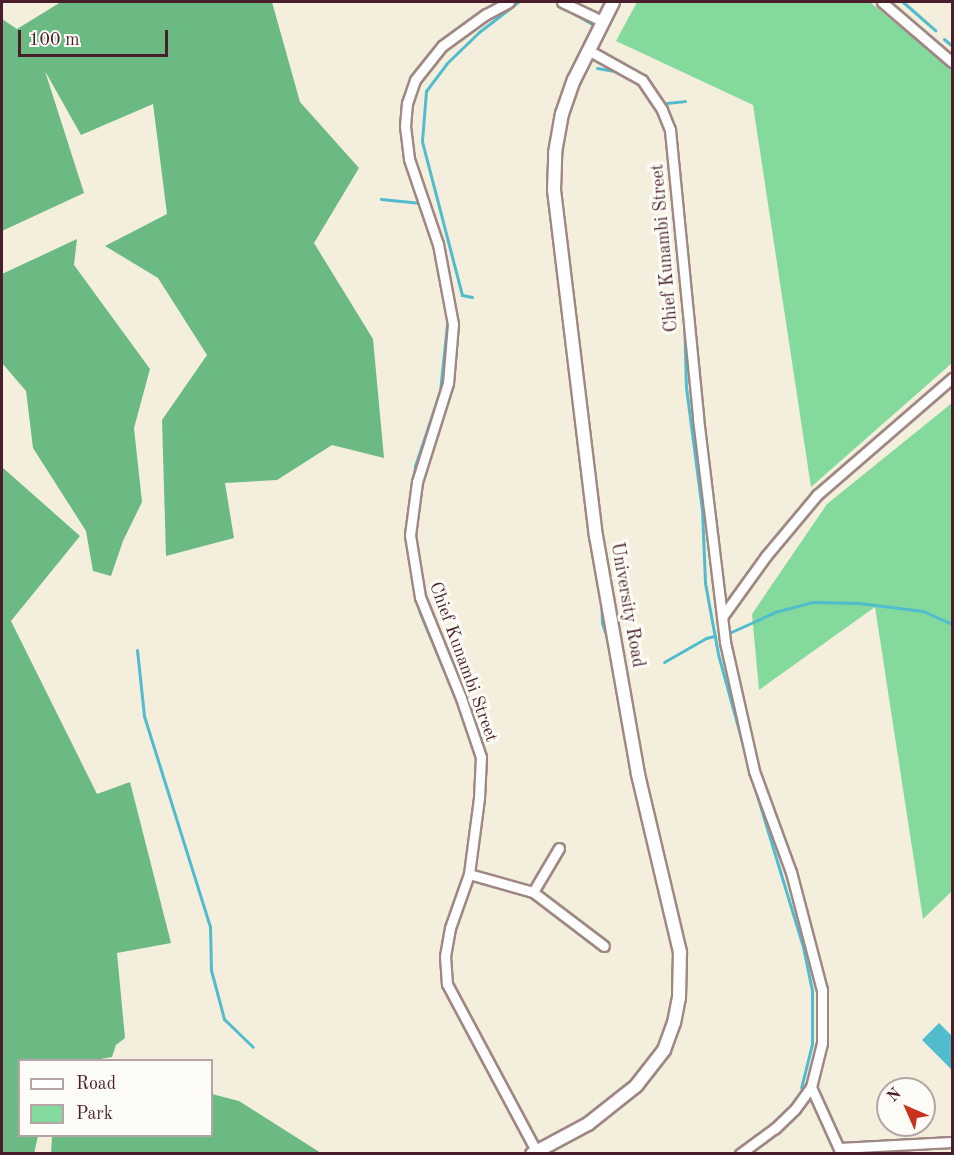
<!DOCTYPE html>
<style>
body{margin:0}
#map{position:relative;width:954px;height:1155px;overflow:hidden;background:#f4efdc;font-family:"Old Standard TT",serif}
div>[style]{position:absolute}
[style*='--x']{left:calc(var(--x)*1px);top:calc(var(--y)*1px);width:calc(var(--w)*1px);rotate:calc(var(--a)*1deg)}
.green>*{inset:0;background:#84da9d}
.forest>*{inset:0;background:#6bba84}
.water>*{inset:0;background:#51bccd}
.stream>*{height:3px;margin:-1.5px;padding:0 1.5px;transform-origin:1.5px;border-radius:1.5px;background:#51bccd}
.roads{filter:drop-shadow(2px 0 #9f8784) drop-shadow(-2px 0 #9f8784) drop-shadow(0 2px #9f8784) drop-shadow(0 -2px #9f8784)}
.minor>*{height:9px;margin:-4.5px;padding:0 4.5px;transform-origin:4.5px;border-radius:4.5px;background:#fff}
.tertiary>*{height:12px;margin:-6px;padding:0 6px;transform-origin:6px;border-radius:6px;background:#fff}
span{translate:-50% -50%;white-space:nowrap;text-align:center;line-height:1.15;-webkit-text-stroke:6px #fdfcf7;paint-order:stroke}
.street-label{font-size:18px;color:#4a1f2b}
.frame{position:absolute;inset:0;border:3px solid #4a1f2b;pointer-events:none}
.legend{position:absolute;left:18px;top:1059px;width:195px;height:78px;box-sizing:border-box;background:#fdfcf7;border:2px solid #b5a4a5;margin:0;padding:8px 10px;list-style:none;font-size:18px;color:#4a1f2b}
.legend li{display:flex;align-items:center;gap:12px;height:30px}
.legend b{width:30px;border:2px solid #b5a4a5}
.north{position:absolute;left:876px;top:1077px;width:60px;height:60px;box-sizing:border-box;background:#fdfcf7;border:2px solid #b5a4a5;border-radius:50%;rotate:315deg;font-size:16px;font-weight:700;line-height:24px;text-align:center;color:#4a1f2b}
.north::after{content:'';display:block;margin:auto;width:21px;height:27px;background:#c8321e;clip-path:polygon(50% 0,100% 100%,50% 72%,0 100%)}
.scale{position:absolute;left:18px;top:30px;width:150px;height:27px;box-sizing:border-box;border:3px solid #4a1f2b;border-top:0;padding-left:8px;font-size:18px;line-height:21px;white-space:nowrap;color:#4a1f2b;-webkit-text-stroke:4px #fdfcf7;paint-order:stroke}
</style>
<div id="map">
<div class="green">
<div style="clip-path:polygon(637px 2px,870px 2px,952px 70px,952px 363px,811px 487px,753px 105px,616px 41px)"></div>
<div style="clip-path:polygon(952px 403px,952px 891px,923px 919px,875px 607px,759px 690px,752px 614px,827px 504px)"></div>
</div>
<div class="forest">
<div style="clip-path:polygon(61px 2px,272px 2px,300px 102px,359px 168px,314px 243px,373px 339px,384px 458px,332px 445px,277px 480px,225px 483px,234px 538px,166px 556px,162px 420px,207px 355px,158px 278px,105px 246px,167px 214px,153px 104px,81px 135px,45px 71px,84px 193px,2px 231px,2px 19px,17px 29px)"></div>
<div style="clip-path:polygon(77px 239px,74px 265px,150px 369px,134px 428px,142px 502px,123px 541px,111px 576px,93px 571px,86px 531px,33px 448px,26px 391px,2px 363px,2px 274px)"></div>
<div style="clip-path:polygon(2px 467px,80px 536px,11px 621px,97px 794px,130px 782px,171px 943px,117px 953px,125px 1038px,116px 1045px,112px 1057px,95px 1060px,20px 1060px,20px 1136px,38px 1136px,34px 1154px,2px 1153px)"></div>
<div style="clip-path:polygon(212px 1094px,239px 1101px,321px 1153px,51px 1153px,52px 1136px,212px 1136px)"></div>
</div>
<div class="water">
<div style="clip-path:polygon(939px 1023px,952px 1036px,952px 1070px,922px 1040px)"></div>
</div>
<div class="stream">
<div style="--x:903;--y:2;--w:43;--a:41.2"></div>
<div style="--x:566;--y:9;--w:34;--a:30"></div>
<div style="--x:944;--y:39;--w:11;--a:41"></div>
<div style="--x:597;--y:68;--w:22;--a:10"></div>
<div style="--x:667;--y:103;--w:18;--a:-6"></div>
<div style="--x:549;--y:153;--w:17;--a:-80"></div>
<div style="--x:381;--y:199;--w:40;--a:5.7"></div>
<div style="--x:433;--y:242;--w:14;--a:78"></div>
<div style="--x:680;--y:280;--w:31;--a:84"></div>
<div style="--x:472;--y:297;--w:10;--a:-169"></div>
<div style="--x:462;--y:295;--w:159;--a:-104.6"></div>
<div style="--x:422;--y:141;--w:50;--a:-85.4"></div>
<div style="--x:426;--y:91;--w:34;--a:-53"></div>
<div style="--x:446;--y:64;--w:46;--a:-44.1"></div>
<div style="--x:479;--y:32;--w:49;--a:-37.6"></div>
<div style="--x:684;--y:317;--w:70;--a:88.4"></div>
<div style="--x:686;--y:387;--w:124;--a:82.6"></div>
<div style="--x:702;--y:510;--w:73;--a:87.6"></div>
<div style="--x:705;--y:583;--w:72;--a:79.6"></div>
<div style="--x:718;--y:654;--w:117;--a:74.7"></div>
<div style="--x:564;--y:321;--w:155;--a:83"></div>
<div style="--x:413;--y:481;--w:15;--a:-82"></div>
<div style="--x:415;--y:466;--w:79;--a:-71.6"></div>
<div style="--x:440;--y:391;--w:76;--a:-84"></div>
<div style="--x:406;--y:540;--w:8;--a:-97"></div>
<div style="--x:405;--y:532;--w:30;--a:-81"></div>
<div style="--x:601;--y:594;--w:29;--a:88"></div>
<div style="--x:602;--y:623;--w:24;--a:71"></div>
<div style="--x:417;--y:600;--w:13;--a:77"></div>
<div style="--x:420;--y:613;--w:112;--a:67.3"></div>
<div style="--x:729;--y:633;--w:51;--a:-24.5"></div>
<div style="--x:775;--y:612;--w:39;--a:-15"></div>
<div style="--x:813;--y:602;--w:46;--a:1.2"></div>
<div style="--x:859;--y:603;--w:64;--a:7.1"></div>
<div style="--x:923;--y:611;--w:32;--a:24"></div>
<div style="--x:137;--y:650;--w:66;--a:83.9"></div>
<div style="--x:144;--y:716;--w:220;--a:72.6"></div>
<div style="--x:210;--y:926;--w:44;--a:88.7"></div>
<div style="--x:211;--y:970;--w:51;--a:75.1"></div>
<div style="--x:224;--y:1019;--w:40;--a:44"></div>
<div style="--x:664;--y:662;--w:48;--a:-29.7"></div>
<div style="--x:706;--y:638;--w:9;--a:-13"></div>
<div style="--x:752;--y:779;--w:176;--a:73.1"></div>
<div style="--x:803;--y:947;--w:44;--a:78.2"></div>
<div style="--x:812;--y:990;--w:54;--a:90"></div>
<div style="--x:812;--y:1044;--w:45;--a:104"></div>
</div>
<div class="roads">
<div class="minor">
<div style="--x:509;--y:2;--w:26;--a:152"></div>
<div style="--x:486;--y:14;--w:54;--a:144"></div>
<div style="--x:442;--y:46;--w:43;--a:128.5"></div>
<div style="--x:415;--y:80;--w:24;--a:109"></div>
<div style="--x:407;--y:103;--w:23;--a:95"></div>
<div style="--x:405;--y:126;--w:33;--a:83"></div>
<div style="--x:409;--y:159;--w:90;--a:71.2"></div>
<div style="--x:438;--y:244;--w:81;--a:79.4"></div>
<div style="--x:453;--y:324;--w:59;--a:94.8"></div>
<div style="--x:448;--y:383;--w:104;--a:107.4"></div>
<div style="--x:417;--y:482;--w:53;--a:97.5"></div>
<div style="--x:410;--y:535;--w:63;--a:80.8"></div>
<div style="--x:420;--y:597;--w:109;--a:67.9"></div>
<div style="--x:461;--y:698;--w:62;--a:71.3"></div>
<div style="--x:481;--y:757;--w:41;--a:92.8"></div>
<div style="--x:479;--y:798;--w:77;--a:97.5"></div>
<div style="--x:469;--y:874;--w:57;--a:109.4"></div>
<div style="--x:450;--y:928;--w:28;--a:100"></div>
<div style="--x:445;--y:956;--w:28;--a:86"></div>
<div style="--x:447;--y:984;--w:189;--a:61.9"></div>
<div style="--x:562;--y:2;--w:44;--a:25.4"></div>
<div style="--x:882;--y:2;--w:92;--a:40.6"></div>
<div style="--x:588;--y:50;--w:62;--a:29.1"></div>
<div style="--x:642;--y:80;--w:36;--a:56"></div>
<div style="--x:662;--y:110;--w:22;--a:68"></div>
<div style="--x:670;--y:130;--w:289;--a:84.4"></div>
<div style="--x:698;--y:418;--w:226;--a:83.1"></div>
<div style="--x:725;--y:642;--w:132;--a:77.3"></div>
<div style="--x:754;--y:771;--w:108;--a:69.9"></div>
<div style="--x:791;--y:872;--w:122;--a:75.3"></div>
<div style="--x:822;--y:990;--w:53;--a:90"></div>
<div style="--x:822;--y:1043;--w:45;--a:104"></div>
<div style="--x:811;--y:1087;--w:27;--a:126"></div>
<div style="--x:795;--y:1109;--w:28;--a:136"></div>
<div style="--x:775;--y:1128;--w:44;--a:143.4"></div>
<div style="--x:722;--y:617;--w:75;--a:-54.2"></div>
<div style="--x:766;--y:556;--w:80;--a:-50.1"></div>
<div style="--x:817;--y:495;--w:179;--a:-40.9"></div>
<div style="--x:469;--y:874;--w:66;--a:15.7"></div>
<div style="--x:533;--y:892;--w:89;--a:37.3"></div>
<div style="--x:533;--y:892;--w:51;--a:-59.4"></div>
<div style="--x:811;--y:1087;--w:72;--a:65.6"></div>
<div style="--x:839;--y:1148;--w:113;--a:-3"></div>
</div>
<div class="tertiary">
<div style="--x:532;--y:1154;--w:64;--a:-28.2"></div>
<div style="--x:588;--y:1124;--w:61;--a:-38.4"></div>
<div style="--x:636;--y:1086;--w:46;--a:-52.1"></div>
<div style="--x:664;--y:1050;--w:29;--a:-70"></div>
<div style="--x:674;--y:1023;--w:25;--a:-79"></div>
<div style="--x:679;--y:998;--w:46;--a:-88.8"></div>
<div style="--x:680;--y:952;--w:183;--a:-103.3"></div>
<div style="--x:638;--y:774;--w:241;--a:-100"></div>
<div style="--x:596;--y:537;--w:350;--a:-96.9"></div>
<div style="--x:554;--y:190;--w:37;--a:-88"></div>
<div style="--x:555;--y:153;--w:40;--a:-80"></div>
<div style="--x:562;--y:114;--w:36;--a:-71"></div>
<div style="--x:574;--y:80;--w:87;--a:-63.4"></div>
</div>
</div>
<div class="street-label">
<span style="left:665px;top:248px;rotate:-95deg">Chief Kunambi Street</span>
<span style="left:627px;top:605px;rotate:80deg">University Road</span>
<span style="left:463px;top:662px;rotate:70deg">Chief Kunambi Street</span>
</div>
<div class="frame"></div>
<ul class="legend">
<li><b style="height:8px;background:#fff"></b>Road</li>
<li><b style="height:16px;background:#84da9d"></b>Park</li>
</ul>
<div class="north">N</div>
<div class="scale">100 m</div>
</div>
